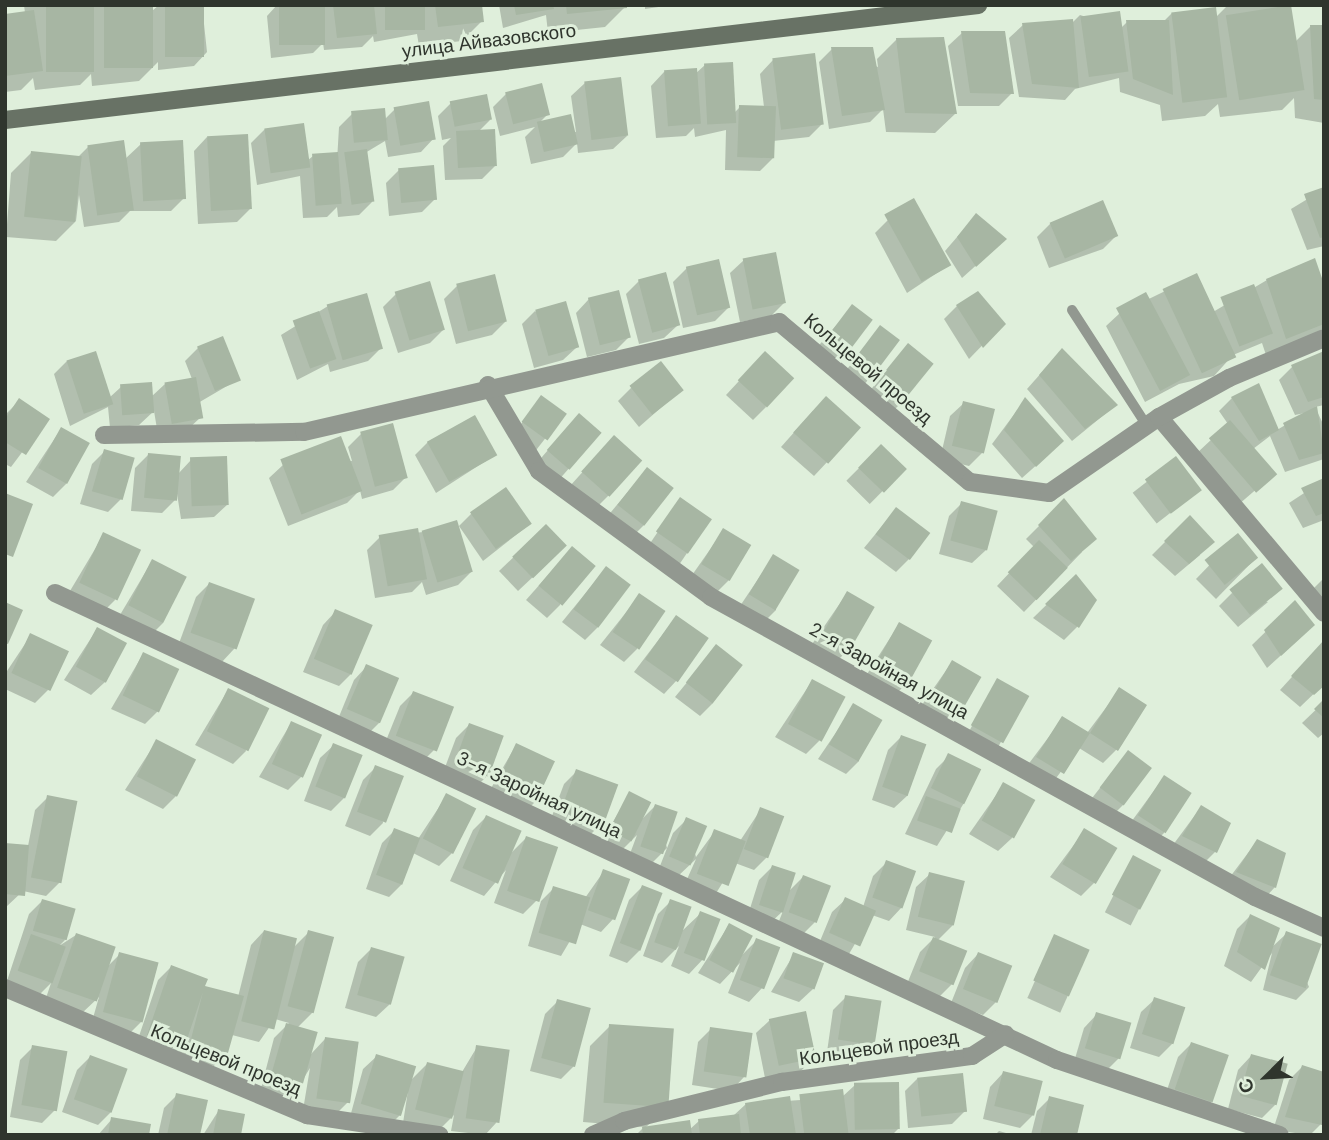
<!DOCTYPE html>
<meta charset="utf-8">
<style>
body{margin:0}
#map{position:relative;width:1329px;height:1140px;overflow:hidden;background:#dfefdb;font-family:"DM Sans",sans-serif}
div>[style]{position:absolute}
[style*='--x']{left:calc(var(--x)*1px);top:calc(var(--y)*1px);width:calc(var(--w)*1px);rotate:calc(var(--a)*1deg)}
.shadow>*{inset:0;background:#0003;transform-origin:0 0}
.building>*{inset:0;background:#a7b6a3;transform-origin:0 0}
.lane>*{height:10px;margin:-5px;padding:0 5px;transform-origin:5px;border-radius:5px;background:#929890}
.street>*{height:18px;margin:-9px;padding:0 9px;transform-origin:9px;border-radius:9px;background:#929890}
.secondary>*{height:18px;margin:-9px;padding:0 9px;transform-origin:9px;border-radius:9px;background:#687265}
span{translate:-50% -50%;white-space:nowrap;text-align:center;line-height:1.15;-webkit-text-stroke:6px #dfefdb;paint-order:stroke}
.street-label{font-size:19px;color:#2f352d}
.frame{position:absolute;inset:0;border:7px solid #2f352d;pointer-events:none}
.north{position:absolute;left:1231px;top:1042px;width:70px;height:70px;-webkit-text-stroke:5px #dfefdb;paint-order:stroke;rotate:246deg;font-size:19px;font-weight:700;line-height:28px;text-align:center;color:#2f352d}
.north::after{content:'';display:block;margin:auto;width:24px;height:32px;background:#2f352d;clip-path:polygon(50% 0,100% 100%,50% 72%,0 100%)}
</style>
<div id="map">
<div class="shadow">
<div style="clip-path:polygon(24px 5px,152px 5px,152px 11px,159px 5px,202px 5px,207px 52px,194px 66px,158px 70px,158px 62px,139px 81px,92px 86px,91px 74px,80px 85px,35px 90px,33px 78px,21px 90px,5px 92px,5px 16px,25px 13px)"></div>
<div style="clip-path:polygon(277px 5px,480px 5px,482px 21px,462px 41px,419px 46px,417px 34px,374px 42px,373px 36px,362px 47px,324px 50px,323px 43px,313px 53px,271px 58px,267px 16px)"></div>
<div style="clip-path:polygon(499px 5px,625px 5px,625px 7px,605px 27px,548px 33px,546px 15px,503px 28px)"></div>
<div style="clip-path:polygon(645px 5px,672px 5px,645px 9px)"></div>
<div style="clip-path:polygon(1289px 5px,1295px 42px,1311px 26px,1324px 27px,1324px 123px,1295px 118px,1294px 98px,1282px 110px,1220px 117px,1218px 104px,1205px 116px,1162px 121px,1160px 105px,1120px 92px,1119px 78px,1075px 89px,1065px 100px,1019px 97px,1009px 38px,1023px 25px,1072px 23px,1080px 15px,1121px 28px,1127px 22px,1163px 22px,1172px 13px,1216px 17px,1226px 7px)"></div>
<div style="clip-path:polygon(962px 33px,1012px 93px,999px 106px,958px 106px,948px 46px)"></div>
<div style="clip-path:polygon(897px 39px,955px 114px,935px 133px,886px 132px,883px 109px,870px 122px,829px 129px,819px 62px,832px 49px,878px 67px,877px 59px)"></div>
<div style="clip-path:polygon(773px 60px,822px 124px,809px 137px,773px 141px,773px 158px,760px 171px,725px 170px,726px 130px,695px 137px,694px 128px,686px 136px,656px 138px,651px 86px,664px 72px,695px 74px,705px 65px,734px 113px,740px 107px,764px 107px,760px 74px)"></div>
<div style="clip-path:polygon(585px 83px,627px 136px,613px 149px,578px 153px,577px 143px,563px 157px,531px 164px,525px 137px,535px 127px,500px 136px,493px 107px,506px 94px,548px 114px,538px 124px,576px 132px,571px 96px)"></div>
<div style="clip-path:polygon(451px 103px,490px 120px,478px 132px,495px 166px,482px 179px,445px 180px,443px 146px,451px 138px,442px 140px,438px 116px)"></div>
<div style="clip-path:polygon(395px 109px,434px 138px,421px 152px,388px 157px,385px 141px,365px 153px,372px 202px,359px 215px,338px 217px,337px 207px,327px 217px,303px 218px,300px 176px,257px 185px,251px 143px,265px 129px,307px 161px,313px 156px,337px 161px,339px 127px,352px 114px,384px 120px)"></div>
<div style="clip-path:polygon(207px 137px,250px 209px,237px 222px,198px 224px,194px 151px)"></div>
<div style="clip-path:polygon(141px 144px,184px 198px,171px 211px,130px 211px,119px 222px,84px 227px,79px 195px,76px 221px,56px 241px,6px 237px,11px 173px,31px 153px,78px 157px,88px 147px,125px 159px)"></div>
<div style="clip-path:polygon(399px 170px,435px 199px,422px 212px,389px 216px,386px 183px)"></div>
<div style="clip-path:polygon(1324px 189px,1324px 246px,1307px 250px,1291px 209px)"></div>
<div style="clip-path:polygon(976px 215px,991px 252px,962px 278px,945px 251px)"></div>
<div style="clip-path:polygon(889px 219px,949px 265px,907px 293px,875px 233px)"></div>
<div style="clip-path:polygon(1050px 224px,1116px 236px,1103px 249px,1049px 268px,1037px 237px)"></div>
<div style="clip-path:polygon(744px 260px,784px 303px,771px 316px,740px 322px,730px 273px)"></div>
<div style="clip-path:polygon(687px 268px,728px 308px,715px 321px,683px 328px,673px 282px)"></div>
<div style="clip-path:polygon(1196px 276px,1213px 312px,1267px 280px,1324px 289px,1324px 328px,1267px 358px,1262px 343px,1233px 355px,1214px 376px,1179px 384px,1145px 402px,1106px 326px,1120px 313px)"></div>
<div style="clip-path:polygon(639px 281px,678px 325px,664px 338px,639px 344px,626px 294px)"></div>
<div style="clip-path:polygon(457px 286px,505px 322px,492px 335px,456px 344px,444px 299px)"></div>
<div style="clip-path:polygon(396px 294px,443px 330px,430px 343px,398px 353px,383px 307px)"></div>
<div style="clip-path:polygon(589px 299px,629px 337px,616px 350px,587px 357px,576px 313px)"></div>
<div style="clip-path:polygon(328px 306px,381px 348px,368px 361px,330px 372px,328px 364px,297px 380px,281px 335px)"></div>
<div style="clip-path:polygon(853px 306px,845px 353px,832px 366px,814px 351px)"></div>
<div style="clip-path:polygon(957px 306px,1003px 324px,969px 359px,944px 319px)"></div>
<div style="clip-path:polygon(535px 311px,577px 347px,563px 360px,534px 368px,522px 324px)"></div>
<div style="left:880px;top:327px;width:23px;height:59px;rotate:38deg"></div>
<div style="clip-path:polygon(908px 346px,904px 400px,891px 413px,867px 394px)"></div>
<div style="clip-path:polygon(198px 348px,239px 379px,198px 403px,201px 417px,187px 430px,158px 435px,154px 411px,139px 425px,110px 428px,108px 407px,70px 426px,54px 374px,67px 361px,109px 398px,121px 387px,151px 397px,165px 384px,192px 379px,185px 361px)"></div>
<div style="clip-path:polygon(1324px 356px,1324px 405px,1315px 407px,1324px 426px,1324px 459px,1285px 472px,1270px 436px,1253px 449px,1274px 474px,1238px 505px,1197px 453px,1228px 424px,1219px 411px,1232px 398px,1277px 430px,1305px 413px,1295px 415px,1279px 380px,1293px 366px)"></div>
<div style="clip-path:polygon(1050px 363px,1116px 405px,1072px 441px,1027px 389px)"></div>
<div style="clip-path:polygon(752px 367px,766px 407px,753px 420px,726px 395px)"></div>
<div style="clip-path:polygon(631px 388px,681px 390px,639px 427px,618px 401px)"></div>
<div style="left:542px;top:397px;width:28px;height:50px;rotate:38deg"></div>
<div style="clip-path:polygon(1025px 400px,1049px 454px,1022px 478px,992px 444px)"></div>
<div style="clip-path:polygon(19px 401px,47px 419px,11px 467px,5px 464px,5px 415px)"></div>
<div style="clip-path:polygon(964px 403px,982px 453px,969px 466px,940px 459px,950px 416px)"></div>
<div style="clip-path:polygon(813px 411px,859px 428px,814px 476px,781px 447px)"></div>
<div style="clip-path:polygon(61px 429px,66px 484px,53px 497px,26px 482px)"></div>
<div style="clip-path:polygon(566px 429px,600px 433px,557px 482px,536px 464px)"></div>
<div style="clip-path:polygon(361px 434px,406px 477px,393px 490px,362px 499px,360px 490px,347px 503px,288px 526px,269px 478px,283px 465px,352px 461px,348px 447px)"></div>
<div style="clip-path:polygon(614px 437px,609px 495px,596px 508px,570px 486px)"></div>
<div style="clip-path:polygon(428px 442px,495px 455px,436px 493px,415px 455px)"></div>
<div style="left:881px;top:446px;width:33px;height:49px;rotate:45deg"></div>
<div style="clip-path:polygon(105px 451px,121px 499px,108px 512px,80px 504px,92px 464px)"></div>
<div style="clip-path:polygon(149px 454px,178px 474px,191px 460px,228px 504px,214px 517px,181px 519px,176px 487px,175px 500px,162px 513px,131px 511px,135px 468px)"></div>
<div style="left:1176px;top:459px;width:39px;height:55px;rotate:52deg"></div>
<div style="clip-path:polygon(647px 469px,644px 525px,631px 538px,606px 518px)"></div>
<div style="clip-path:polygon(1324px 480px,1324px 520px,1303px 528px,1289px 503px)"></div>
<div style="left:680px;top:499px;width:36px;height:58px;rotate:34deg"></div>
<div style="clip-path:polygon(1064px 501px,1082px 552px,1024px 612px,997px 586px,1034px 547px,1026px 539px)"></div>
<div style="clip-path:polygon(962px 503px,986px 550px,972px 563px,939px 554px,949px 516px)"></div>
<div style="clip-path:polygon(896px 509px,909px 559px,896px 572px,864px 548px)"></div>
<div style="clip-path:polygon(472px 513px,530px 524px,483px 561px,459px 526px)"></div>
<div style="clip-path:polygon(1190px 517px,1200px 555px,1175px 576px,1152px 555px)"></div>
<div style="clip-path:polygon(546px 526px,552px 559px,518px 591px,499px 571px)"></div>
<div style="clip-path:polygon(723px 531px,729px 580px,716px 593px,690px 578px)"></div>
<div style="clip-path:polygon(423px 532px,471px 572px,458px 585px,426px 595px,422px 582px,412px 592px,375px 598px,367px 550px,380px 537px)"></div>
<div style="clip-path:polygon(104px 534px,115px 600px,102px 613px,67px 596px)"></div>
<div style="clip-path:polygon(572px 548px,560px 605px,547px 618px,526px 600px)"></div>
<div style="clip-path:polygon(1225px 549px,1256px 558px,1216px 599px,1196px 579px)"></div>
<div style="clip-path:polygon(773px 557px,776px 610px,763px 623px,738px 609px)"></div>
<div style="clip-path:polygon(152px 561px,163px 623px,150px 636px,117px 620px)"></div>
<div style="clip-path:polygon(606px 568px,598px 627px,585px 640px,562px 622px)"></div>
<div style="clip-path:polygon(1076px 576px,1077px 627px,1064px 640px,1033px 618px)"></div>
<div style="clip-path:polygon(1324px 578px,1324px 603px,1313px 589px)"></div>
<div style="clip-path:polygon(209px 584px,252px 600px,234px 649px,221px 663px,178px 646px,196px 597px)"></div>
<div style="clip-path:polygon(847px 593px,846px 652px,833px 665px,808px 650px)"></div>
<div style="clip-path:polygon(1232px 593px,1268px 602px,1238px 627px,1219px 606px)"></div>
<div style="clip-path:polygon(640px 595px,637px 649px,624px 662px,600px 645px)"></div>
<div style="clip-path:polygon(1295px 603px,1300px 638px,1267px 668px,1252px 645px)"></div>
<div style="clip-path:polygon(336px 611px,352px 673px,339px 686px,303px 672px,323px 625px)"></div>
<div style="clip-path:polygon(676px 617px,677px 680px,664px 694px,634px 672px)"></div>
<div style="clip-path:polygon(899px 624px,905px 685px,892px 698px,862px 682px)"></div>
<div style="clip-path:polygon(97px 629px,105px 682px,91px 695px,64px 680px)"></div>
<div style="clip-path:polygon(31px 635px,48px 690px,35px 703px,5px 689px,5px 674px)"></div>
<div style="clip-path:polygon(716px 647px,713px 703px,700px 716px,675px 697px)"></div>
<div style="clip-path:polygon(143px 654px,158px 711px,145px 724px,111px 709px)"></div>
<div style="clip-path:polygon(1312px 655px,1324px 684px,1300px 707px,1280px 690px)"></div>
<div style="clip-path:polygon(952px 662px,956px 715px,943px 728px,917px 712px)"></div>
<div style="clip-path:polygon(367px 666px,379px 723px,366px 736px,336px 724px,354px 680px)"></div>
<div style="clip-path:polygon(812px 681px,819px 741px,806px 754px,775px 737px)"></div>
<div style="left:997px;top:681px;width:33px;height:69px;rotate:29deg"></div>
<div style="clip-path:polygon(1120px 689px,1116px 750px,1103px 763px,1079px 748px,1050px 786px,1024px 770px,1063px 718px,1087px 733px)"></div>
<div style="clip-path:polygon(228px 690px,246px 751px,233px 764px,195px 745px)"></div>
<div style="clip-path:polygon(413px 693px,451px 708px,434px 750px,421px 763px,383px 748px,400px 706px)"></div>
<div style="clip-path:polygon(1324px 702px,1324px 733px,1318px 738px,1302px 723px)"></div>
<div style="clip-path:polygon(854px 706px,859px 761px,846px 774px,818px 759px)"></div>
<div style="clip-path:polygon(291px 723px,301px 777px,288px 790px,259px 777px)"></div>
<div style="clip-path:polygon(469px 725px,486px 777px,473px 790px,441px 778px,456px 738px)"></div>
<div style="clip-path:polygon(901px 737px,908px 795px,894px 808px,872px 800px,888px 750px)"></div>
<div style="clip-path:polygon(156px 742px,176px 796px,163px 809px,125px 790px)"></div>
<div style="clip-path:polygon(334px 745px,344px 798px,331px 811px,304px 801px,320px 758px)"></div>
<div style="clip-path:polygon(516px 745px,536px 801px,523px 814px,486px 797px)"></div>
<div style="clip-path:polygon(1128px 752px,1123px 805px,1110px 818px,1089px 802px)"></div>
<div style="clip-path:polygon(949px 756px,964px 803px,937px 846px,905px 834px,936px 769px)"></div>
<div style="clip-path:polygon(376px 767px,383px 823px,370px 836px,345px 826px,363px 780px)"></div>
<div style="clip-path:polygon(577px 771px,601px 824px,588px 837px,549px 824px,564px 784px)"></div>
<div style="clip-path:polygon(1164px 777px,1164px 833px,1151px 846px,1126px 829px)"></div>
<div style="clip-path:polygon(1004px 784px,1012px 838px,998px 851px,969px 834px)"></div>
<div style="clip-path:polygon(630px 793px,641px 820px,655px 806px,667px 848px,649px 866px,628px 859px,637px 835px,619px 853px,600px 844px)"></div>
<div style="clip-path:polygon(447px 795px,452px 853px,439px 866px,413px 853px,402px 884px,389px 897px,366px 889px,382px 843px,395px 830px,418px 839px)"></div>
<div style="clip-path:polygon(48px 797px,60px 882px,46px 896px,23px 891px,5px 908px,5px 845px,28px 846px,35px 810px)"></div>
<div style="clip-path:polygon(1201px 807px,1215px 852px,1202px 865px,1170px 849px)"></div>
<div style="clip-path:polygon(761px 809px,767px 857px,754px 870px,735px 863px,713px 898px,684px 886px,696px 859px,676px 878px,658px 871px,673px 833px,686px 820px,696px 857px,715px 831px,740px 841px)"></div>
<div style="clip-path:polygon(486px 817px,511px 853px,526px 838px,537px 900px,523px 914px,494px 903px,506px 870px,484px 896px,450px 881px,473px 830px)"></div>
<div style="clip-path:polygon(1085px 830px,1094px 883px,1081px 896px,1050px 877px)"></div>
<div style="clip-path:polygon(1257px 841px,1275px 887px,1262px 901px,1224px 885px)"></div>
<div style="left:1133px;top:857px;width:29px;height:62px;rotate:27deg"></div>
<div style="clip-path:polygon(887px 862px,914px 872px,902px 907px,889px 921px,872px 915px,846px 959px,818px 946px,832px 912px,846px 899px,863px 907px,873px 876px)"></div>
<div style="clip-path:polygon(772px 867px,787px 893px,803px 877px,815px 922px,802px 935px,777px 926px,783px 911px,768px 925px,747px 918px,759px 880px)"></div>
<div style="clip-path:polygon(604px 871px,614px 918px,601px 932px,580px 924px,561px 956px,528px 946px,541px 901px,554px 888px,585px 898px)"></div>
<div style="clip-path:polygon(930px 874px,953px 925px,937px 941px,952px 984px,939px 997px,907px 984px,920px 952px,935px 937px,906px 930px,916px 887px)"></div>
<div style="clip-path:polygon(642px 887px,640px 950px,627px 963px,609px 956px,629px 900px)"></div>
<div style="clip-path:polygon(42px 901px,65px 940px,59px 946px,76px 935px,106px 968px,120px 954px,143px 1020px,128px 1035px,91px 1025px,99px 997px,81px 1014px,45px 1001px,51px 983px,38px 996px,6px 984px,29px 914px)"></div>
<div style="clip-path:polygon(671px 901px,682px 931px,701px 913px,705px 957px,689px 974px,671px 966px,679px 946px,662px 963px,643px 956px,658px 914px)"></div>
<div style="clip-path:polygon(1250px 916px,1270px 949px,1287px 933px,1309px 987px,1296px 1000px,1263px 990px,1272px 953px,1251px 982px,1224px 966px,1237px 929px)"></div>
<div style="clip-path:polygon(729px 925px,742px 955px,757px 940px,778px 948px,762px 988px,749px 1002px,728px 993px,740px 963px,720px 984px,698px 973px)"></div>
<div style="clip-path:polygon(264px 931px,293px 948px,309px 932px,312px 1013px,297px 1028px,311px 1054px,325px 1039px,348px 1102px,335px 1115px,303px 1110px,310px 1068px,288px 1104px,259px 1096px,274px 1038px,289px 1023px,275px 1019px,259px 1042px,232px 1035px,214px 1066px,178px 1056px,179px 1050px,169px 1061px,135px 1048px,158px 980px,171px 967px,203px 987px,238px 997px,251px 945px)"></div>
<div style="left:1055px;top:936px;width:36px;height:68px;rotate:24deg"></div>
<div style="clip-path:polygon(371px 949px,390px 1004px,376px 1017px,345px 1008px,358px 962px)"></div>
<div style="clip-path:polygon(794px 954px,813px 989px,799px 1002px,771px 992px)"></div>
<div style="clip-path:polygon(978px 954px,1010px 967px,996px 1002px,983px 1015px,951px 1003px,965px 968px)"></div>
<div style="clip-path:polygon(846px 997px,875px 1044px,862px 1057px,827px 1052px,833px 1010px)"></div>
<div style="clip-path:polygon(1155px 999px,1172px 1044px,1159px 1057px,1130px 1048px,1141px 1012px)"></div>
<div style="clip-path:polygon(558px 1001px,574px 1066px,561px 1079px,530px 1071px,545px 1014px)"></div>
<div style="clip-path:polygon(1097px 1014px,1119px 1058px,1106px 1071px,1074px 1062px,1084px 1028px)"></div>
<div style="clip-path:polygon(770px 1020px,814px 1057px,801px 1071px,765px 1078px,756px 1033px)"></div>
<div style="clip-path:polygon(610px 1026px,666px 1108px,645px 1128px,689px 1130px,699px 1121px,733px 1116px,746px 1104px,842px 1097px,855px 1085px,899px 1128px,892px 1135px,636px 1135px,644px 1127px,583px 1122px,590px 1046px)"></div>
<div style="clip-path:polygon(711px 1029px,744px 1077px,731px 1091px,692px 1085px,698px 1042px)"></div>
<div style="clip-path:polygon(1191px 1044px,1212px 1101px,1199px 1114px,1163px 1102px,1178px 1057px)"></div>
<div style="clip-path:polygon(33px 1047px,55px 1110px,42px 1123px,10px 1117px,20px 1060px)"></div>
<div style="clip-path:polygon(477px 1047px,496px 1123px,485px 1135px,451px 1131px,454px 1115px,438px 1131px,403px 1123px,409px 1084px,401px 1114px,388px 1127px,350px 1117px,363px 1069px,377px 1056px,410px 1081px,427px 1064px,462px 1072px)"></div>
<div style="clip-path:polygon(1251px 1056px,1275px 1105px,1262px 1118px,1228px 1109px,1238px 1070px)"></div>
<div style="clip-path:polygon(90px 1057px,111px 1112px,98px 1125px,62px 1112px,77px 1070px)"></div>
<div style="clip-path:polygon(1302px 1067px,1324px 1074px,1320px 1125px,1310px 1135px,1273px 1130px,1289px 1080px)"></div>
<div style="clip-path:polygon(1003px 1073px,1033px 1115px,1050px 1098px,1075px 1135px,1031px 1135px,1037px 1111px,1020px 1128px,983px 1119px,990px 1087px)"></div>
<div style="clip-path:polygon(918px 1078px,965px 1111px,952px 1124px,908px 1128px,905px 1091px)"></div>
<div style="clip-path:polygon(177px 1095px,198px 1135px,158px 1135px,164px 1108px)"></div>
<div style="clip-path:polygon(219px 1110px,239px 1135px,203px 1135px)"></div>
<div style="clip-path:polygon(112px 1119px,148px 1135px,98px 1135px)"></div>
<div style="clip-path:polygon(999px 1131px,1013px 1135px,995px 1135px)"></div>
</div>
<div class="building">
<div style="left:46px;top:5px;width:48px;height:67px"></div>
<div style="left:104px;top:5px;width:49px;height:63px"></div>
<div style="left:165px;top:5px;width:39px;height:52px"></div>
<div style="left:279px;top:5px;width:46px;height:40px"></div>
<div style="clip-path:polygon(333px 5px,374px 5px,377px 34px,337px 38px)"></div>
<div style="left:385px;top:5px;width:40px;height:25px"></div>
<div style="clip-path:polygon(435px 5px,482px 5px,484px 22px,438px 27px)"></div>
<div style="clip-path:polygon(514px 5px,553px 5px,554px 9px,516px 15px)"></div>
<div style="clip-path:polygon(566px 5px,627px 5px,627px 8px,567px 14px)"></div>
<div style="left:1291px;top:5px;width:86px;height:66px;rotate:81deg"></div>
<div style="left:1216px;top:7px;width:91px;height:45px;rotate:83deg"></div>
<div style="clip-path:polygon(34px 10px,43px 71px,5px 76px,5px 14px)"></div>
<div style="left:1120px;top:11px;width:61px;height:40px;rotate:82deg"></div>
<div style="clip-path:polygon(1073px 19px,1079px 88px,1032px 84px,1022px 23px)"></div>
<div style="clip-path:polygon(1126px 20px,1169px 20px,1173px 95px,1133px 79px)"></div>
<div style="clip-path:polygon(1310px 25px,1324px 25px,1324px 100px,1314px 99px)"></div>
<div style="clip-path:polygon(961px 31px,1005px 31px,1014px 94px,970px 93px)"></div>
<div style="clip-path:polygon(944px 37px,957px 114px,905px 113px,896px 38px)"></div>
<div style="clip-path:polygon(831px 47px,873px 47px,885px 110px,842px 116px)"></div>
<div style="left:815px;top:53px;width:72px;height:43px;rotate:83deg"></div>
<div style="left:733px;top:62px;width:61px;height:29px;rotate:87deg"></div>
<div style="left:697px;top:68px;width:56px;height:33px;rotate:86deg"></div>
<div style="left:621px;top:77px;width:59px;height:37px;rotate:83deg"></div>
<div style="left:542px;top:83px;width:33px;height:38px;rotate:76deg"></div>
<div style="left:487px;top:94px;width:26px;height:38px;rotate:79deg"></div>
<div style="left:429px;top:101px;width:39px;height:36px;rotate:80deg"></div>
<div style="left:739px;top:105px;width:37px;height:52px;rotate:2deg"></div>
<div style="left:385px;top:108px;width:32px;height:34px;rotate:85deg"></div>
<div style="left:571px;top:114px;width:31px;height:35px;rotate:77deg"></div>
<div style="left:304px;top:123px;width:45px;height:40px;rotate:82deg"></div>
<div style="left:495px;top:129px;width:37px;height:39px;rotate:87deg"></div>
<div style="left:248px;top:134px;width:75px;height:41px;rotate:87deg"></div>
<div style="left:124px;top:140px;width:71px;height:37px;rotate:82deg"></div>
<div style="left:183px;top:140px;width:59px;height:43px;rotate:87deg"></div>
<div style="left:367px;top:149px;width:53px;height:23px;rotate:82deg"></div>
<div style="left:31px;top:151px;width:51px;height:66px;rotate:6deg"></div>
<div style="left:338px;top:152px;width:52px;height:26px;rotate:86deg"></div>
<div style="left:434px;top:165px;width:35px;height:36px;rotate:85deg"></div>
<div style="clip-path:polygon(1324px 187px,1324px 237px,1320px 238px,1304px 194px)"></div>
<div style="left:914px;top:198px;width:77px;height:34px;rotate:61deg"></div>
<div style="left:1103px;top:200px;width:39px;height:58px;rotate:67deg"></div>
<div style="clip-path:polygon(976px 213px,1007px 239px,976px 267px,957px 237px)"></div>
<div style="left:776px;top:252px;width:52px;height:34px;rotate:79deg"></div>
<div style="clip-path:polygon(1315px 258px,1324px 284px,1324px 324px,1286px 339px,1266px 279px)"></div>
<div style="left:719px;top:259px;width:50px;height:34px;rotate:77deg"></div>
<div style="left:666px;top:272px;width:55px;height:29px;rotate:75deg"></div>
<div style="left:1197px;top:273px;width:93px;height:38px;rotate:65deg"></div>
<div style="left:495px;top:274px;width:49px;height:40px;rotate:76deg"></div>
<div style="left:430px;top:281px;width:51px;height:37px;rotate:73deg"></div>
<div style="left:1254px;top:284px;width:53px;height:36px;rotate:69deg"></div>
<div style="left:619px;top:290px;width:49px;height:32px;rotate:76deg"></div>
<div style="clip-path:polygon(978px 291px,1006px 324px,983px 348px,956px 305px)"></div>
<div style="left:1146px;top:292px;width:94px;height:34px;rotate:62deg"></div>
<div style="left:367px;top:293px;width:58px;height:42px;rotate:74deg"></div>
<div style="left:566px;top:301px;width:48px;height:32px;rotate:74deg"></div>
<div style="left:852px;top:304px;width:26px;height:42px;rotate:37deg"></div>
<div style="left:319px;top:311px;width:51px;height:28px;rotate:70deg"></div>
<div style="left:880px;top:325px;width:25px;height:42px;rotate:37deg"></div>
<div style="left:223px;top:336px;width:48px;height:28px;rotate:68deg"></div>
<div style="left:908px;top:343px;width:33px;height:48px;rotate:39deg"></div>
<div style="clip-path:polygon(1062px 348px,1118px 405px,1085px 429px,1039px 375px)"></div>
<div style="left:96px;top:351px;width:56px;height:31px;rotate:72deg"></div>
<div style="left:765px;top:351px;width:40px;height:40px;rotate:43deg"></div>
<div style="clip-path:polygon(1324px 351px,1324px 397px,1308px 402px,1291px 365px)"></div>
<div style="left:661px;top:361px;width:37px;height:40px;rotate:52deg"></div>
<div style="left:196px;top:377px;width:42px;height:32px;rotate:80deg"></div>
<div style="left:152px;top:382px;width:31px;height:32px;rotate:86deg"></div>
<div style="clip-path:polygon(1259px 383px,1279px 430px,1259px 441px,1231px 397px)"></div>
<div style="left:541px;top:395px;width:32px;height:33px;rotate:36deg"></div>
<div style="left:826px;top:396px;width:47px;height:49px;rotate:42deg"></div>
<div style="clip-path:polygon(1025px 397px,1064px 441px,1036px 467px,1004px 430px)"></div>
<div style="clip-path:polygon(19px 398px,50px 419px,26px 455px,5px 442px,5px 419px)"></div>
<div style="left:963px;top:401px;width:33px;height:46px;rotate:14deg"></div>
<div style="clip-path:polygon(1317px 406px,1324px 453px,1299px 460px,1283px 423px)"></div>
<div style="left:579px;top:413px;width:30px;height:49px;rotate:41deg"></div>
<div style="left:475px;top:415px;width:46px;height:55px;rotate:61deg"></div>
<div style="left:1230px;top:420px;width:72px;height:28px;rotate:49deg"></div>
<div style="left:393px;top:423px;width:57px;height:34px;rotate:75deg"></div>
<div style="left:61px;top:427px;width:33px;height:47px;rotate:29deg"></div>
<div style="left:614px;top:435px;width:38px;height:49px;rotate:42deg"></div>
<div style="left:341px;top:436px;width:59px;height:65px;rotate:69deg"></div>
<div style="left:881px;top:444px;width:36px;height:33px;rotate:44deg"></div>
<div style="left:104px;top:449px;width:32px;height:44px;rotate:16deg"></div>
<div style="left:148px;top:453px;width:33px;height:45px;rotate:5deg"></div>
<div style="left:227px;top:456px;width:49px;height:37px;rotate:88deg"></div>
<div style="left:1176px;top:456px;width:43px;height:39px;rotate:53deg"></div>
<div style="left:647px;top:467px;width:34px;height:48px;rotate:38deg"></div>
<div style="clip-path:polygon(1324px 478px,1324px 513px,1316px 516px,1301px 488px)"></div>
<div style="left:506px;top:487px;width:45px;height:44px;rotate:55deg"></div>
<div style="clip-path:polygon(5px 493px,33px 504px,13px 557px,5px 554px)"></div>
<div style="left:680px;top:497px;width:39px;height:42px;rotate:35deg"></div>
<div style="clip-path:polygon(1064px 498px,1097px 539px,1071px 561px,1038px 525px)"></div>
<div style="left:961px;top:501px;width:38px;height:41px;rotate:15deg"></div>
<div style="left:896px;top:507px;width:43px;height:34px;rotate:37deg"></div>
<div style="clip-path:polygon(1190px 515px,1215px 542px,1189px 564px,1164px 541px)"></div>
<div style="left:457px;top:520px;width:54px;height:37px;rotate:73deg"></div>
<div style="left:546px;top:524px;width:30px;height:47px;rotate:46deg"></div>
<div style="left:418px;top:528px;width:52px;height:40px;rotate:80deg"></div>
<div style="left:723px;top:528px;width:33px;height:42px;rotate:31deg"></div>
<div style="left:103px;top:532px;width:42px;height:56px;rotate:25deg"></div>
<div style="left:1238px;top:533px;width:32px;height:43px;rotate:51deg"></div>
<div style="left:1039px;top:540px;width:40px;height:45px;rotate:44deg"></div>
<div style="left:572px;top:546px;width:31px;height:52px;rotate:40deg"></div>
<div style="left:773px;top:554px;width:31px;height:47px;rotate:31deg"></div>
<div style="left:152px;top:559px;width:39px;height:52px;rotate:27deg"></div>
<div style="left:1262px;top:563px;width:33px;height:42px;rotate:51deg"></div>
<div style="left:606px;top:566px;width:31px;height:54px;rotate:37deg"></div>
<div style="clip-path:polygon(1076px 574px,1097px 600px,1079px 628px,1045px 604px)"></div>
<div style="left:209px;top:582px;width:49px;height:54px;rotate:20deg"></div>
<div style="left:847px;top:591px;width:32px;height:52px;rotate:30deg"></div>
<div style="left:639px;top:593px;width:32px;height:47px;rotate:34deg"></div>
<div style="clip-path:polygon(1295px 600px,1315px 625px,1281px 656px,1264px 630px)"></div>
<div style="clip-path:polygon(5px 602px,23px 610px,8px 644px,5px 643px)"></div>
<div style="left:335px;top:609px;width:41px;height:54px;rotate:23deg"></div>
<div style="left:676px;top:615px;width:40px;height:54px;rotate:35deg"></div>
<div style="left:899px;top:622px;width:38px;height:52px;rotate:29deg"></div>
<div style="left:97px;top:627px;width:34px;height:45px;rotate:28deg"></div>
<div style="left:30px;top:633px;width:43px;height:44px;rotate:25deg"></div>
<div style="clip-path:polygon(1324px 640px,1324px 686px,1314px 695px,1291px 676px)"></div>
<div style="left:716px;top:644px;width:34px;height:49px;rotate:38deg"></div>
<div style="left:143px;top:652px;width:40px;height:48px;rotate:25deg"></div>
<div style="left:952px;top:660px;width:34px;height:44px;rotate:30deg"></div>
<div style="left:366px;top:664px;width:36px;height:49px;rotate:23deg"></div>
<div style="left:997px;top:678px;width:37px;height:54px;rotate:29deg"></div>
<div style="left:812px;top:679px;width:38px;height:51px;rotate:28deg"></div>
<div style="clip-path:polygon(1119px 687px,1147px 705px,1118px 751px,1090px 733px,1064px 774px,1036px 757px,1062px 716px,1090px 733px)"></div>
<div style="left:228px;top:688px;width:46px;height:48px;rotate:26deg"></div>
<div style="left:413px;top:691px;width:44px;height:48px;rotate:21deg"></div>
<div style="clip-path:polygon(1324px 699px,1324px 718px,1314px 709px)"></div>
<div style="left:853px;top:703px;width:34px;height:48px;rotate:30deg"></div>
<div style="left:291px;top:721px;width:34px;height:47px;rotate:24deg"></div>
<div style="left:469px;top:723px;width:37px;height:44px;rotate:20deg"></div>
<div style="left:901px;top:735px;width:27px;height:55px;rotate:20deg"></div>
<div style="left:156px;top:739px;width:45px;height:42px;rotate:27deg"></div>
<div style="left:333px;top:743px;width:32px;height:47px;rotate:22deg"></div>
<div style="left:516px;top:743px;width:43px;height:45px;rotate:25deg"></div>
<div style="left:1128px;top:750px;width:30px;height:47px;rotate:37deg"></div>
<div style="left:948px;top:753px;width:37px;height:39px;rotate:26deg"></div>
<div style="left:375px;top:765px;width:31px;height:50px;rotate:21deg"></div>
<div style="left:576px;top:769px;width:45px;height:44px;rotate:20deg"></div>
<div style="left:1164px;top:775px;width:33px;height:48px;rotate:33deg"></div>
<div style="left:1003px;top:782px;width:37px;height:44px;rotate:29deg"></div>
<div style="left:629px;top:791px;width:25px;height:44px;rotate:27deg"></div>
<div style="left:446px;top:793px;width:34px;height:51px;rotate:27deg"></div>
<div style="left:47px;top:795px;width:31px;height:84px;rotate:11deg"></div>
<div style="left:926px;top:796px;width:37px;height:26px;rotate:20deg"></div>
<div style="left:655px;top:804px;width:24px;height:45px;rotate:19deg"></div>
<div style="clip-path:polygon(1201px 805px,1231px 823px,1217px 853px,1182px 836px)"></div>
<div style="left:760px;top:807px;width:26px;height:45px;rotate:21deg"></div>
<div style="left:486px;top:815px;width:39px;height:58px;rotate:24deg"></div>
<div style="left:686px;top:817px;width:23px;height:43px;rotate:23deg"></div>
<div style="left:394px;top:828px;width:28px;height:50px;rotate:21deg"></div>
<div style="left:1084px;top:828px;width:39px;height:42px;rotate:31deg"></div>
<div style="left:714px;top:829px;width:34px;height:48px;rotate:21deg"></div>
<div style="left:526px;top:836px;width:34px;height:58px;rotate:19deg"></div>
<div style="clip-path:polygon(1257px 839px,1286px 853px,1276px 888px,1236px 872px)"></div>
<div style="clip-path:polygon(5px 843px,29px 845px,25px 896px,5px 894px)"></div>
<div style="left:1133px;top:855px;width:32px;height:45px;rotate:28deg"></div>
<div style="left:886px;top:860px;width:32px;height:40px;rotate:20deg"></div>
<div style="left:772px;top:865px;width:25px;height:42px;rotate:18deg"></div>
<div style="left:603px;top:869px;width:29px;height:44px;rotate:20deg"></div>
<div style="left:929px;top:872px;width:37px;height:46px;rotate:14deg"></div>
<div style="left:803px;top:875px;width:30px;height:40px;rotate:21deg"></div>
<div style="left:642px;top:885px;width:22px;height:62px;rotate:21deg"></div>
<div style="left:553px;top:886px;width:39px;height:49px;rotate:17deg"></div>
<div style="left:845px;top:897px;width:34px;height:39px;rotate:24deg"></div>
<div style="left:42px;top:899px;width:35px;height:33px;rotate:16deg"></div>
<div style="left:670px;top:899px;width:23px;height:46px;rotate:20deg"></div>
<div style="left:700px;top:911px;width:22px;height:45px;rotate:21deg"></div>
<div style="clip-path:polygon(1250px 914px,1280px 928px,1265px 970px,1237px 952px)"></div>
<div style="left:729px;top:923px;width:27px;height:42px;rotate:28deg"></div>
<div style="left:264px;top:930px;width:34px;height:94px;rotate:14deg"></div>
<div style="left:308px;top:930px;width:27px;height:79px;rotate:15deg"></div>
<div style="left:1286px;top:931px;width:38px;height:47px;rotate:20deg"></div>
<div style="left:76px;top:933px;width:42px;height:58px;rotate:19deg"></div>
<div style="left:31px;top:934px;width:37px;height:39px;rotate:20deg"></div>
<div style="left:1054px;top:934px;width:39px;height:51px;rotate:24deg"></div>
<div style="left:933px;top:937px;width:37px;height:37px;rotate:22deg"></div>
<div style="left:756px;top:938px;width:26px;height:45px;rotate:21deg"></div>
<div style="left:371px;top:947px;width:35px;height:50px;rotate:16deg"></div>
<div style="left:119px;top:952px;width:41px;height:62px;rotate:15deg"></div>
<div style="left:793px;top:952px;width:33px;height:28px;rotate:20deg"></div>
<div style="left:978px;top:952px;width:37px;height:40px;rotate:22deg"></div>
<div style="clip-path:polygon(171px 965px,208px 979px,205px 986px,244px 996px,228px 1053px,190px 1043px,203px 992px,184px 1048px,147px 1035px)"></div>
<div style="left:845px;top:995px;width:37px;height:45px;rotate:9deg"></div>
<div style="left:1154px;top:997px;width:33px;height:39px;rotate:18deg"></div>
<div style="left:557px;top:999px;width:35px;height:61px;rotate:15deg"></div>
<div style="left:806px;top:1011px;width:48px;height:38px;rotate:78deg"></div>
<div style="left:1096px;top:1012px;width:37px;height:38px;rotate:17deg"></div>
<div style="left:286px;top:1023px;width:33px;height:62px;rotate:16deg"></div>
<div style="left:609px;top:1024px;width:65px;height:79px;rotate:4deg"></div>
<div style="left:710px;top:1027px;width:43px;height:45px;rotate:8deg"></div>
<div style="left:325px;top:1037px;width:34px;height:62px;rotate:8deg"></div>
<div style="left:1191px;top:1042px;width:40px;height:50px;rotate:19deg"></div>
<div style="left:32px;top:1045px;width:36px;height:61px;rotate:10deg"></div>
<div style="left:476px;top:1045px;width:34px;height:74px;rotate:8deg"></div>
<div style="left:376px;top:1054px;width:42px;height:52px;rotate:17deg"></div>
<div style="left:1251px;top:1054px;width:38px;height:43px;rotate:15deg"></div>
<div style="left:90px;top:1055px;width:40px;height:47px;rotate:20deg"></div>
<div style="left:427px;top:1062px;width:38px;height:49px;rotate:14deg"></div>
<div style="clip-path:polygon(1302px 1065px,1324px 1072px,1322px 1125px,1285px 1117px)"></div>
<div style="left:1003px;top:1071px;width:41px;height:36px;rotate:14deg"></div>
<div style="left:963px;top:1073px;width:39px;height:46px;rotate:84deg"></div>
<div style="left:899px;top:1082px;width:47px;height:45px;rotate:89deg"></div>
<div style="left:843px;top:1089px;width:46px;height:44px;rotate:83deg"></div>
<div style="clip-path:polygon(176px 1093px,208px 1100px,200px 1135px,167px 1135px)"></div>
<div style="clip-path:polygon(790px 1096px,796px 1135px,750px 1135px,745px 1103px)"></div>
<div style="clip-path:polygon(1049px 1096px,1084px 1105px,1077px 1135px,1040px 1135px)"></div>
<div style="clip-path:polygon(218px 1109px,245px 1114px,241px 1135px,213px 1135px)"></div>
<div style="clip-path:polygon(739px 1114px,741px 1135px,700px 1135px,698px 1119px)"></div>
<div style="clip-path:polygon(111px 1117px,151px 1124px,149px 1135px,108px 1135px)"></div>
<div style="clip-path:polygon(690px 1120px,692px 1135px,643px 1135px,642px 1127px)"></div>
</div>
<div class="lane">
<div style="--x:1072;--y:310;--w:138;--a:57.1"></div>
</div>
<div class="street">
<div style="--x:488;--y:385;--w:100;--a:59.3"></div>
<div style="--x:539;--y:471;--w:213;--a:36.2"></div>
<div style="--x:711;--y:597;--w:621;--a:28.88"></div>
<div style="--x:1255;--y:897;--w:76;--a:24.2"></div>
<div style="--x:1159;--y:417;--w:256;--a:49.9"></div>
<div style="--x:104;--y:435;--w:200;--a:-0.9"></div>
<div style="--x:304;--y:432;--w:488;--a:-13"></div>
<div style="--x:779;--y:322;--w:249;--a:40"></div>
<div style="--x:970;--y:482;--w:80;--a:7.9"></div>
<div style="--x:1049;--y:493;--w:134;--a:-34.6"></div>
<div style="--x:1159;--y:417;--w:80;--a:-29.1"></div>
<div style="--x:1229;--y:378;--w:103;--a:-22.8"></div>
<div style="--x:55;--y:593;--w:1105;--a:24.99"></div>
<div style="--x:1057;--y:1060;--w:235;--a:18.6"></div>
<div style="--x:5;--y:988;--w:328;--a:22.8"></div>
<div style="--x:307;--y:1115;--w:134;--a:8.6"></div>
<div style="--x:593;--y:1135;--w:34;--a:-24"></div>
<div style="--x:624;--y:1121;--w:163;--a:-13.9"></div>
<div style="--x:782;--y:1082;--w:192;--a:-7.8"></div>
<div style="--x:972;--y:1056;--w:40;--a:-32.9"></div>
</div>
<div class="secondary">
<div style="--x:5;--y:120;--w:980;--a:-6.74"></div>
</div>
<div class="street-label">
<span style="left:489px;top:41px;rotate:-7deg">улица Айвазовского</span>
<span style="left:868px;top:369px;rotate:40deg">Кольцевой проезд</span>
<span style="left:889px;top:671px;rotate:29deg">2-я Заройная улица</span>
<span style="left:539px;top:795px;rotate:25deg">3-я Заройная улица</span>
<span style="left:879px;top:1048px;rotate:-8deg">Кольцевой проезд</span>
<span style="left:226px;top:1060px;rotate:22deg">Кольцевой проезд</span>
</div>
<div class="frame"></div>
<div class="north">С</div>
</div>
